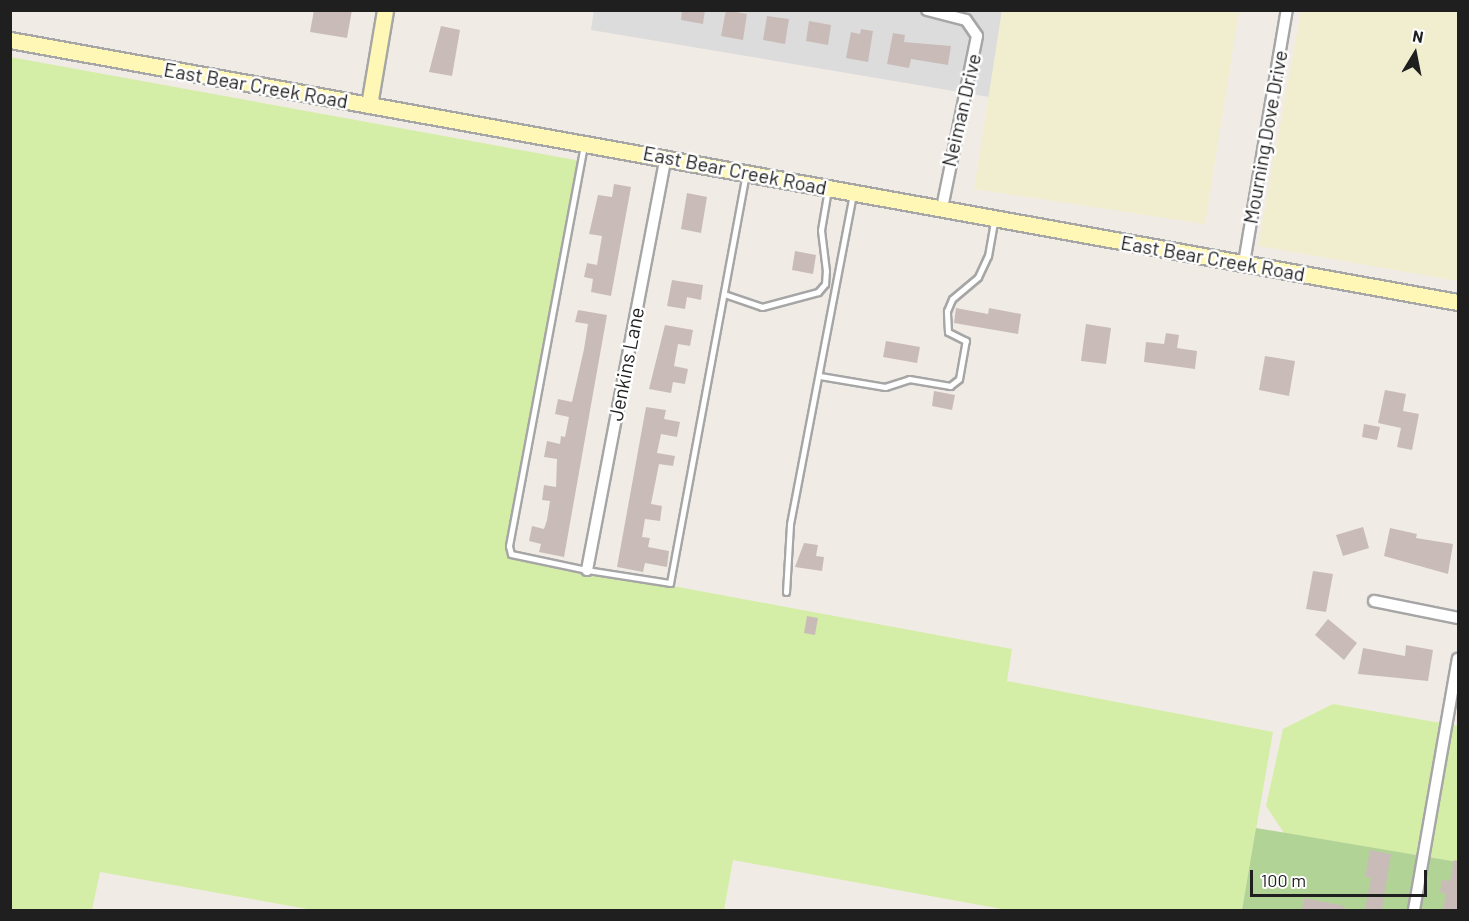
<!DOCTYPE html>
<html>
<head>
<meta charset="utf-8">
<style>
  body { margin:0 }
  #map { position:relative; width:1469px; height:921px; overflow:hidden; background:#f1ebe5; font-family:Barlow,sans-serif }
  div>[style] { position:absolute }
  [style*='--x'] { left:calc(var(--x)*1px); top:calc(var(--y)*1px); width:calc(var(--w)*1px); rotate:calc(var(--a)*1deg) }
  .residential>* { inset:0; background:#dddcdc }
  .farmland>* { inset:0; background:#f1eecf }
  .grass>* { inset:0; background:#d5eea7 }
  .forest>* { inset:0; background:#b2d396 }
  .building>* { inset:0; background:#c9bcb8 }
  .roads { filter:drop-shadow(2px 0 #a6a6a6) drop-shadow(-2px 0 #a6a6a6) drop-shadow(0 2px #a6a6a6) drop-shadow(0 -2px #a6a6a6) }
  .service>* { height:5px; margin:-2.5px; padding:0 2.5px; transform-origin:2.5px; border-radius:2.5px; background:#fff }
  .minor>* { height:10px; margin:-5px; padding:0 5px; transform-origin:5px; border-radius:5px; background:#fff }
  .secondary>* { height:15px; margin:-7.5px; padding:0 7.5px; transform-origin:7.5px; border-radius:7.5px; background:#fef7b5 }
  span { translate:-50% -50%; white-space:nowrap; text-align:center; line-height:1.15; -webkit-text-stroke:5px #fff; paint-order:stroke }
  .street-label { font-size:20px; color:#1f1f1f }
  .frame { position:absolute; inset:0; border:12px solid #1f1f1f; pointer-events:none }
  .north { position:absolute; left:1385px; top:24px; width:60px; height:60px; -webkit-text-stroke:4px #fff; paint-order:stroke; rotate:10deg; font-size:16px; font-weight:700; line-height:24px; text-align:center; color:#1f1f1f }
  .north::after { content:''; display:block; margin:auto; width:21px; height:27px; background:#1f1f1f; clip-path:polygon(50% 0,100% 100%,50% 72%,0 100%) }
  .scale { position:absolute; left:1250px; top:870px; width:177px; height:27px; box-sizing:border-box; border:3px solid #1f1f1f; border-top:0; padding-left:8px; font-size:18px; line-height:21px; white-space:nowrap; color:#1f1f1f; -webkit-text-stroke:4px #fff; paint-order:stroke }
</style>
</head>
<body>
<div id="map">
  <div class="residential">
    <div style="clip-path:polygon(594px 10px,1002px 11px,989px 97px,591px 30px)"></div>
  </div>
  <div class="farmland">
    <div style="clip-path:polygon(1002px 11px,1239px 11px,1205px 224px,974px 189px)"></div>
    <div style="clip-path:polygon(1301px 11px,1458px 11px,1458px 281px,1258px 246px)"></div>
  </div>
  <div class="grass">
    <div style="clip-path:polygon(10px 57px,581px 161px,506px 555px,1012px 649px,1007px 681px,1273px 732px,1242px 910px,1007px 910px,733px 860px,724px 910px,313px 910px,100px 872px,92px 910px,11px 910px)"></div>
    <div style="clip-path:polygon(1333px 704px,1458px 726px,1458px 862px,1284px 833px,1266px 806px,1283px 729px)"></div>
  </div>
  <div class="forest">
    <div style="clip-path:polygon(1256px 828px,1458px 862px,1458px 910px,1242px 910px)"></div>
  </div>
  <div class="building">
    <div style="clip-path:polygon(314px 10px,352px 10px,347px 38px,310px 32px)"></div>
    <div style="clip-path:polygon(682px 10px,705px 10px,703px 24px,681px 20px)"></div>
    <div style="clip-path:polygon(726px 10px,747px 14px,743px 40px,721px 36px)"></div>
    <div style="clip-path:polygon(767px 16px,789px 19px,785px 44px,763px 40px)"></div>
    <div style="clip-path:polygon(809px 21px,831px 25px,828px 45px,806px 41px)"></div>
    <div style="clip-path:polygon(441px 26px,460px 30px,452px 76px,429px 72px)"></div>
    <div style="clip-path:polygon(861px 29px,873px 31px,868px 62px,846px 58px,851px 32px,860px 34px)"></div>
    <div style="clip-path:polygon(893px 33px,905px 35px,904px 42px,951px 46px,948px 65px,911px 59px,909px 68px,887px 64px)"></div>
    <div style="clip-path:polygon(614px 184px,631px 187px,611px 296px,591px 292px,593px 279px,584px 277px,587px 263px,597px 265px,602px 236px,589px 234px,598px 195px,612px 197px)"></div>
    <div style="clip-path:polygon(687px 193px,707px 197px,701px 233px,681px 229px)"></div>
    <div style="clip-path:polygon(795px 251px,816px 255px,813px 274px,792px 270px)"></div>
    <div style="clip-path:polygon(672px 280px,703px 285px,701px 300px,687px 297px,685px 309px,667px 306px)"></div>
    <div style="clip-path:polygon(956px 308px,988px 314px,989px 308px,1021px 314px,1018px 334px,954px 323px)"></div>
    <div style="clip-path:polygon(578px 310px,607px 315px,564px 557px,539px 552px,541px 544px,529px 541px,532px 526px,544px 529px,547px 520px,550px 501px,542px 500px,544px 485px,556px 487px,557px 459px,544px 457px,547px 441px,560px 444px,561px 436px,565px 437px,569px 417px,555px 414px,558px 399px,572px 402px,584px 349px,588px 324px,575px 322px)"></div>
    <div style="clip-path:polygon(1086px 324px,1111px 328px,1106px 364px,1081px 361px)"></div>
    <div style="clip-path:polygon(665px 325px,693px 330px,690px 346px,678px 344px,674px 366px,688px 369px,685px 384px,673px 382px,671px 393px,649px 389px)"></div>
    <div style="clip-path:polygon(1166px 333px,1179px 335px,1177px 348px,1197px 351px,1195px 369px,1144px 362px,1146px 342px,1164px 344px)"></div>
    <div style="clip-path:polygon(886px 341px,920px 347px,917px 363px,883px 357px)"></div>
    <div style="clip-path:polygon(1265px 356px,1295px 361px,1289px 396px,1259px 390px)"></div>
    <div style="clip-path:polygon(1385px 390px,1406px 394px,1403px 411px,1419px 414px,1412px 450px,1397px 447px,1401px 428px,1378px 423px)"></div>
    <div style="clip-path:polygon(934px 391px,955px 395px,952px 410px,932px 406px)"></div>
    <div style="clip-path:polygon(646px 407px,666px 410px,664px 419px,680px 422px,677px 437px,661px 434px,657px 453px,675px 456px,673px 466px,659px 464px,651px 504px,662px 506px,660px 521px,645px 519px,642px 537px,650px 538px,648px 547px,669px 551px,667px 567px,645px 563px,643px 572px,617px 567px)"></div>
    <div style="clip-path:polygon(1364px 424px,1380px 427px,1377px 440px,1362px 437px)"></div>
    <div style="clip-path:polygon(1363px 527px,1369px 548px,1343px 556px,1336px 535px)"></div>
    <div style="clip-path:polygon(1390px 528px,1417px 534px,1416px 538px,1453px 544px,1448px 574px,1384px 556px)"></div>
    <div style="clip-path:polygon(804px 543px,818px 545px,816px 556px,824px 557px,822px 571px,795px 567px)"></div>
    <div style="clip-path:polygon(1313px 571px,1333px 574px,1326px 612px,1306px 609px)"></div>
    <div style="clip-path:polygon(807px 616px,818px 618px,815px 635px,804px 633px)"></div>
    <div style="clip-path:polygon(1328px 619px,1357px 643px,1344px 660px,1315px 635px)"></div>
    <div style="clip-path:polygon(1406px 645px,1433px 650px,1428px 681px,1358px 674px,1363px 648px,1405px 656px)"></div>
    <div style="clip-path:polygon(1370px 850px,1391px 854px,1382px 910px,1365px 910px,1371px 878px,1365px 877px)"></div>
    <div style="clip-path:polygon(1454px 860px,1458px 861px,1458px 910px,1443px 910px,1446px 894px,1440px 892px,1442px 880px,1450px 881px)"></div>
    <div style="clip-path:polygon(1304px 898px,1345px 906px,1344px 910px,1302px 910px)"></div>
  </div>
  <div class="roads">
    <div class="service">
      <div style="--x:584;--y:145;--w:408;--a:100.6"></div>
      <div style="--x:509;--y:546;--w:8;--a:76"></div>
      <div style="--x:511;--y:554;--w:78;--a:11.9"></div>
      <div style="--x:587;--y:570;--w:84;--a:8.9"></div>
      <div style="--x:670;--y:583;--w:416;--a:-79.5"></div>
      <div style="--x:724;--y:294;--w:40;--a:18.9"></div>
      <div style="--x:762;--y:307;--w:58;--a:-15"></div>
      <div style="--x:818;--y:292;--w:11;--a:-49"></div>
      <div style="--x:825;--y:284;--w:13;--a:-86"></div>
      <div style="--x:826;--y:271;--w:41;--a:-97"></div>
      <div style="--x:821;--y:230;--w:42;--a:-80.3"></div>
      <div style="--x:820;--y:376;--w:66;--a:9.6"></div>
      <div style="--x:885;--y:387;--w:25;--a:-18"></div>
      <div style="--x:909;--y:379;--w:42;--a:9.7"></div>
      <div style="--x:950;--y:386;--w:11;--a:-38"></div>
      <div style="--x:959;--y:379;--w:39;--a:-80"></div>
      <div style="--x:966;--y:341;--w:20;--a:-153"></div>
      <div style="--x:948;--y:332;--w:21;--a:-93"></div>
      <div style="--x:947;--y:311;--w:13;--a:-67"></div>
      <div style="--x:952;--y:299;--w:34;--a:-40"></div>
      <div style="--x:978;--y:277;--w:23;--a:-65"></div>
      <div style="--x:988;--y:256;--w:36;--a:-80"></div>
      <div style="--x:786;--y:592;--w:68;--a:-86.6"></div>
      <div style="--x:790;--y:524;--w:336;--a:-79.2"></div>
    </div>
    <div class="minor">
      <div style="--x:927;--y:10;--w:40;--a:14.4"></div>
      <div style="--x:966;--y:20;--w:19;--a:55"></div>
      <div style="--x:977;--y:36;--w:176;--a:101.5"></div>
      <div style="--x:1244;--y:263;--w:257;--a:-80.4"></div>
      <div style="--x:587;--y:570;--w:420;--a:-79.2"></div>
      <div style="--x:1374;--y:601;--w:86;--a:11.4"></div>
      <div style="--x:1414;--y:910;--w:255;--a:-80.1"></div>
    </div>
    <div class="secondary">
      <div style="--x:10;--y:40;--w:1472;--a:10.26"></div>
      <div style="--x:369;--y:105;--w:96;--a:-80.4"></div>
    </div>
  </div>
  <div class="street-label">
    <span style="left:256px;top:85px;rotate:10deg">East Bear Creek Road</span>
    <span style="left:961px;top:110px;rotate:-77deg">Neiman Drive</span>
    <span style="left:1265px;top:137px;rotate:-80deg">Mourning Dove Drive</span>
    <span style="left:735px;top:170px;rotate:11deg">East Bear Creek Road</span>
    <span style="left:1213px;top:258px;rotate:10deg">East Bear Creek Road</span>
    <span style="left:626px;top:364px;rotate:-79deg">Jenkins Lane</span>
  </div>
  <div class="frame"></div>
  <div class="north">N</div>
  <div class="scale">100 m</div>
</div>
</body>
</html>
